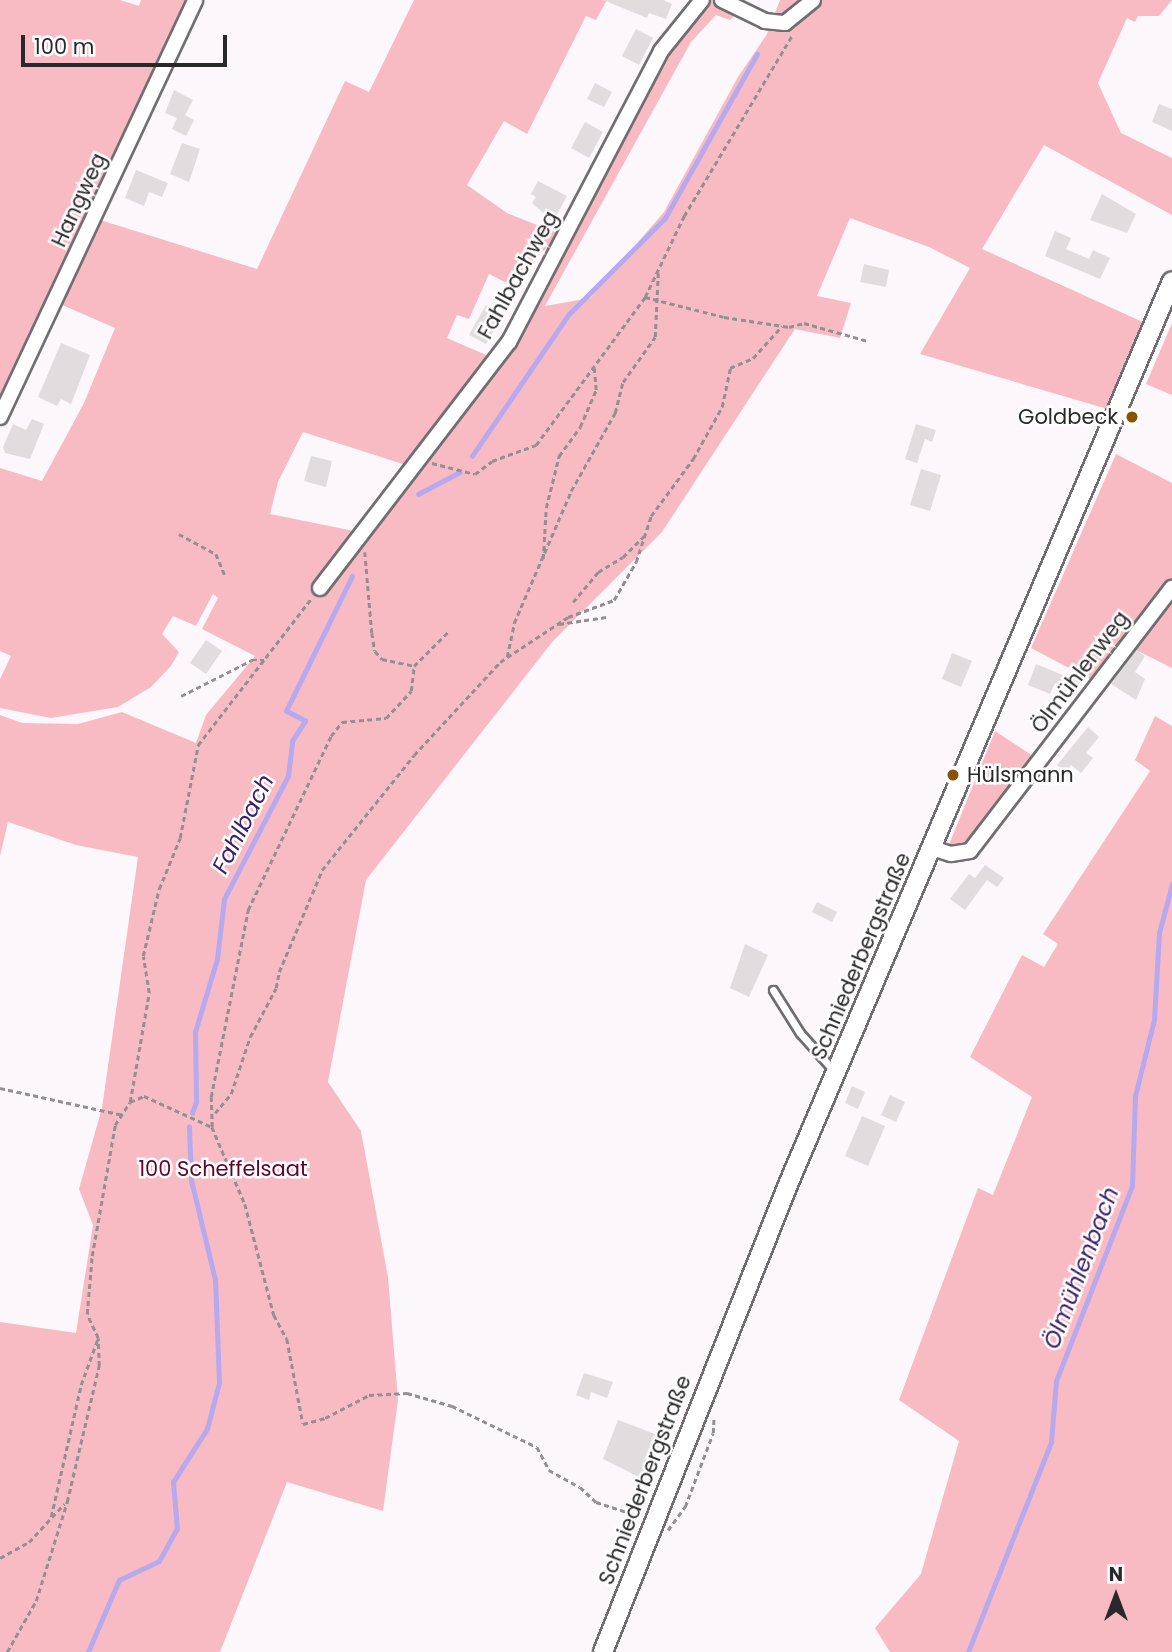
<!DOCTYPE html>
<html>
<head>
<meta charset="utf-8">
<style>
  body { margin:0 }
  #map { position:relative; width:1172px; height:1652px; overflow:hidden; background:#fbf7fa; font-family:Poppins,sans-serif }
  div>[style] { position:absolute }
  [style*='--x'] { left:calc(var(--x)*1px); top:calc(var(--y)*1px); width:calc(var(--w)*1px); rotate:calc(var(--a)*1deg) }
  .green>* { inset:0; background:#f8bbc3 }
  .stream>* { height:4.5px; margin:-2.25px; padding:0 2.25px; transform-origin:2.25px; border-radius:2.25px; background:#b7a9ed }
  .building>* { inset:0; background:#e1dcde }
  .path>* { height:2.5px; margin-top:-1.25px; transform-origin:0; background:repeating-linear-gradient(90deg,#929092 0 5px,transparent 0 8.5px) }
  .roads { filter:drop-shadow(2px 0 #706e70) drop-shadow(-2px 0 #706e70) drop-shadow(0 2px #706e70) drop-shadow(0 -2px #706e70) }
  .service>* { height:7px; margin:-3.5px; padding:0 3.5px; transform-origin:3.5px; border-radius:3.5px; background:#fff }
  .minor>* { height:14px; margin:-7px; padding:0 7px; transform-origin:7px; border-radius:7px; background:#fff }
  .tertiary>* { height:18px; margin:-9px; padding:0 9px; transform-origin:9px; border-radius:9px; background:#fff }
  .dots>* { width:19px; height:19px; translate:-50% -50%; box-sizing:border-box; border:4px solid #fff; border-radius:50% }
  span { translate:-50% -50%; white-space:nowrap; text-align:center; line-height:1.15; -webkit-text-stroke:5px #fff; paint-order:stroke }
  .street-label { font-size:21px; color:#2a292a }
  .poi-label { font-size:21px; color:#2a292a }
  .right { translate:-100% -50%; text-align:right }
  .left { translate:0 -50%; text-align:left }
  .park-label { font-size:21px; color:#640325 }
  .water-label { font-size:23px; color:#3a206d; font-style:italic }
  .north { position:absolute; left:1081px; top:1561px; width:70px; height:70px; -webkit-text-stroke:5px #fff; paint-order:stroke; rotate:0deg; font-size:19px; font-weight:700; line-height:28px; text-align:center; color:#2a292a }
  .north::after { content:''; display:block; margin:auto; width:24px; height:32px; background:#2a292a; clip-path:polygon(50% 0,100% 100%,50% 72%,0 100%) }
  .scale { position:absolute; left:21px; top:35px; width:206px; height:32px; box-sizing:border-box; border:4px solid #2a292a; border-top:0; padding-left:9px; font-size:21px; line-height:24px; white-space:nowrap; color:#2a292a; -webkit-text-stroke:5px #fff; paint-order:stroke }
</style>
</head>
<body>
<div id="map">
  <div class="green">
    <div style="clip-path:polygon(0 0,120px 0,139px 6px,141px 0,192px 0,97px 219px,257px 269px,345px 81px,369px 92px,414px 0,607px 0,596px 20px,586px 16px,527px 134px,504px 121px,467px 185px,507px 213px,562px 235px,507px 283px,489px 274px,469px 319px,457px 315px,447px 338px,493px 358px,409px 466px,303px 432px,278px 482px,270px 514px,359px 532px,511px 343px,677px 32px,706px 0,716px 0,738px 11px,730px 20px,716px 15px,691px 42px,545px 306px,590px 298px,664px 212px,738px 77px,767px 34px,780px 0,1172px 0,1159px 16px,1138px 16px,1135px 22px,1127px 18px,1098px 83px,1121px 133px,1172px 158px,1172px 215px,1044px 145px,982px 249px,1145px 323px,1172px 259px,1111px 410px,920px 354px,970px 268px,929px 247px,850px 218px,817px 296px,851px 303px,840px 338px,795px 329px,662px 532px,553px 641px,366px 880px,328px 1082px,361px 1131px,388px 1277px,398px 1400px,383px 1511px,287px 1482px,220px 1652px,0 1652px,0 1322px,76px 1333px,93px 1225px,79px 1189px,102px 1108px,138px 857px,76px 845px,8px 822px,0 856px,0 715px,22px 723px,78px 724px,122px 712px,196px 743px,206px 715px,255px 656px,202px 629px,218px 598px,213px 594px,196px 626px,173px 616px,162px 634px,179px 652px,171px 666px,151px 687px,118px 707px,51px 718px,0 708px,0 679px,11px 656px,0 651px,0 468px,42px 481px,84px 403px,115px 328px,51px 300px,0 408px)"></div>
    <div style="clip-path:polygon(1172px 323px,1172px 395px,1146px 384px)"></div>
    <div style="clip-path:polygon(1116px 454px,1172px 483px,1172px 582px,1090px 679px,1031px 648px)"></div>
    <div style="clip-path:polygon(1172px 592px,1172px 668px,1128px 646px)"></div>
    <div style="clip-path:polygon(1155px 716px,1172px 726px,1172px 1652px,890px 1652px,875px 1628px,921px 1574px,959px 1441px,899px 1400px,978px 1188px,993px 1195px,1032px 1097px,970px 1057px,1022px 955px,1044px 967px,1058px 944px,1043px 934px,1150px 771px,1135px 760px)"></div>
    <div style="clip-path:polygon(995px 731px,1036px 758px,969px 843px,948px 847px)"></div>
  </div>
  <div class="stream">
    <div style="--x:472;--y:456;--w:172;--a:-55.7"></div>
    <div style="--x:569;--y:314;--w:136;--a:-45"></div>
    <div style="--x:665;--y:218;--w:188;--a:-60.7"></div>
    <div style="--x:418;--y:494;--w:47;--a:-27.6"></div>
    <div style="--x:192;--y:1113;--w:12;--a:-70"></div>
    <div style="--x:196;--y:1102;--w:70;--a:-90.8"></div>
    <div style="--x:195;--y:1032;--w:76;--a:-73.2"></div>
    <div style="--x:217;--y:959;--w:60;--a:-83.3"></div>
    <div style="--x:224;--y:899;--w:139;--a:-62.5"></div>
    <div style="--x:288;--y:776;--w:35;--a:-83"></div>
    <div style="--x:292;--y:741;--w:24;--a:-57"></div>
    <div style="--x:305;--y:721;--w:21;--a:-152"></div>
    <div style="--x:286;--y:711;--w:150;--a:-63.9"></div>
    <div style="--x:88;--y:1652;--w:78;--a:-66.7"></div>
    <div style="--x:119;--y:1580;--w:44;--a:-25.4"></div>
    <div style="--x:159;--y:1561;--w:37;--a:-61"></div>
    <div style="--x:177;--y:1529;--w:47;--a:-94.9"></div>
    <div style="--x:173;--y:1482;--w:63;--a:-57.3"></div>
    <div style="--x:207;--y:1429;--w:48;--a:-75.4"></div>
    <div style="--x:219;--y:1383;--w:103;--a:-92.2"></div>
    <div style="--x:215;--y:1280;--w:103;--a:-103.5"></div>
    <div style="--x:191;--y:1180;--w:53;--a:-92.2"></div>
    <div style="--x:968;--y:1652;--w:226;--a:-68.4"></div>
    <div style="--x:1051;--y:1442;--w:61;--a:-85.3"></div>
    <div style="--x:1056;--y:1381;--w:209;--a:-68.7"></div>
    <div style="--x:1132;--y:1186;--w:90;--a:-88.1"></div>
    <div style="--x:1135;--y:1096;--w:78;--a:-76"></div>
    <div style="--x:1154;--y:1020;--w:87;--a:-86.7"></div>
    <div style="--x:1159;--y:933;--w:51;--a:-75.1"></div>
  </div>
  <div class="building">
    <div style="clip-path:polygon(603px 0,663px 0,672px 4px,666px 19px,649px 13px,647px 18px)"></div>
    <div style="clip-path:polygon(636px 29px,653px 38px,639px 65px,622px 56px)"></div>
    <div style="clip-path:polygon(595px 83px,612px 92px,604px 107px,587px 99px)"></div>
    <div style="clip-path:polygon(174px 90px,193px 100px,185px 115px,194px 120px,186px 136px,172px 129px,177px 118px,165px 113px)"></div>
    <div style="clip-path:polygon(1159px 104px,1172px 109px,1172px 131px,1152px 122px)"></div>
    <div style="clip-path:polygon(585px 122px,603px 132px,589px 158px,571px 148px)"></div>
    <div style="clip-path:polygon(182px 143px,200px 149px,189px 182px,170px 174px)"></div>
    <div style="clip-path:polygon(136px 170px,168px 183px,162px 197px,149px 192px,144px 206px,125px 198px)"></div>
    <div style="clip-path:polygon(538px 181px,567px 196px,553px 222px,532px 203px,536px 197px,531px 194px)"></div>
    <div style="clip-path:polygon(1102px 194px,1136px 214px,1127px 233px,1090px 220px)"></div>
    <div style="clip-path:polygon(1055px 231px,1071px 238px,1066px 249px,1089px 259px,1093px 250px,1110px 258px,1100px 279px,1045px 256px)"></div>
    <div style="clip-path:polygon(864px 264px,889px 270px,886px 287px,860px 282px)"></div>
    <div style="clip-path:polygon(486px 305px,503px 315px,486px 344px,469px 335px)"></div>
    <div style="clip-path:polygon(61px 343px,90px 355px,71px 404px,61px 399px,57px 406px,38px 397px)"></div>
    <div style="clip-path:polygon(32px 419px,44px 424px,30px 459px,5px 453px,3px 447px,13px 424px,26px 430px)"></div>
    <div style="clip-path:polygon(916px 424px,936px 430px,932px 442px,925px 439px,917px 463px,905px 459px)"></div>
    <div style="clip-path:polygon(311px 456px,332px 461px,326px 487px,304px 481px)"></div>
    <div style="clip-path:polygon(921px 469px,941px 475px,930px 511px,910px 505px)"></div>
    <div style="clip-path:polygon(206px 640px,222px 651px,206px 674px,190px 663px)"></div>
    <div style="clip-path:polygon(1136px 650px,1145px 656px,1135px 672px,1145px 679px,1136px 700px,1111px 684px)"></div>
    <div style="clip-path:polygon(952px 653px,972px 661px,961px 687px,942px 679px)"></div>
    <div style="clip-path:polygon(1036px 664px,1070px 678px,1073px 671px,1083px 677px,1072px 694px,1055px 683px,1050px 694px,1028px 685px)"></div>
    <div style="clip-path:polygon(1088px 727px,1099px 737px,1086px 753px,1093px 758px,1081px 773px,1071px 765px,1066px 772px,1057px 765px)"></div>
    <div style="clip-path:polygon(985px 865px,1004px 878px,997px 887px,987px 880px,965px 910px,950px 899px,969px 874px,975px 878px)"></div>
    <div style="clip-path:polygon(817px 902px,837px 912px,832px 922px,812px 912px)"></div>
    <div style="clip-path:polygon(745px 944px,768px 955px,749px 997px,730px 988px)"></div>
    <div style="clip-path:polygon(852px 1086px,865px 1092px,858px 1109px,845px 1103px)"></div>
    <div style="clip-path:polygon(890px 1095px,905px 1102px,896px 1122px,881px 1115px)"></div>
    <div style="clip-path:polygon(862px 1116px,885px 1126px,868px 1166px,845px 1156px)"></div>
    <div style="clip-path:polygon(584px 1373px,613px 1382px,607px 1398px,591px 1392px,589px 1400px,576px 1395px)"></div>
    <div style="clip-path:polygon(618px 1420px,663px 1437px,645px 1480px,603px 1459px)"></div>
  </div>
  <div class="path">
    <div style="--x:645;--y:297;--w:81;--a:14.2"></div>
    <div style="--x:724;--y:317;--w:66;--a:8.7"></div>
    <div style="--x:789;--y:327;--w:16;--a:-15"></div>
    <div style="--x:804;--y:323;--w:66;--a:15.7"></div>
    <div style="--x:432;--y:463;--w:44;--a:14.3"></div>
    <div style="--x:475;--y:474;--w:21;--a:-37"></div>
    <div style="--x:492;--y:461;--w:47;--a:-20"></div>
    <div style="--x:536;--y:445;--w:184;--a:-53.6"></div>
    <div style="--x:645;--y:297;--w:90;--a:-64.3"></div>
    <div style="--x:684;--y:216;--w:212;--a:-59.1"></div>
    <div style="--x:179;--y:534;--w:42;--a:28.4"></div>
    <div style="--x:216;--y:554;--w:23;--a:67"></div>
    <div style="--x:365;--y:552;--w:81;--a:85.1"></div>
    <div style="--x:372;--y:633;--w:18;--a:81"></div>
    <div style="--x:375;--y:651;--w:11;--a:49"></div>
    <div style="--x:382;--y:659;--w:33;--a:12"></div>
    <div style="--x:414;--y:666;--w:49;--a:-45"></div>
    <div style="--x:543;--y:559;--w:51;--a:-86.6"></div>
    <div style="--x:546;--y:508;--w:54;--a:-76"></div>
    <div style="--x:559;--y:456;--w:36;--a:-54"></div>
    <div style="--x:580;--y:427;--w:40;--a:-66.6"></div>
    <div style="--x:596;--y:390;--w:22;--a:-95"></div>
    <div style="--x:573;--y:602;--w:39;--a:-50"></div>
    <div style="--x:598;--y:572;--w:29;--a:-31"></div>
    <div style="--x:623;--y:557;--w:30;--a:-45"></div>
    <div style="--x:559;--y:624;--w:48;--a:-8.5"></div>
    <div style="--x:507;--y:657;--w:35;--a:-78"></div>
    <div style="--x:514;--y:623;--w:144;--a:-66.6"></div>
    <div style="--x:571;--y:491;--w:90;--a:-60.6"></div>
    <div style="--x:615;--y:413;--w:32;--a:-76"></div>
    <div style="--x:623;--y:382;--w:55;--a:-54.6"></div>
    <div style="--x:655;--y:337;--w:64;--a:-87.3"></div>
    <div style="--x:181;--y:696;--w:80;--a:-26.9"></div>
    <div style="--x:252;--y:660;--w:12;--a:0"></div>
    <div style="--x:0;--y:1088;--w:126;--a:12.4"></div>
    <div style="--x:130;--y:1102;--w:15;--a:-23"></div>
    <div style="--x:144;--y:1096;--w:75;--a:24.5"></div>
    <div style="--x:212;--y:1127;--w:84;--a:66.8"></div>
    <div style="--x:245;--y:1204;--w:115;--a:75.4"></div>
    <div style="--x:274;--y:1315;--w:27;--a:62"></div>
    <div style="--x:287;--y:1339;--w:86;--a:79.3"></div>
    <div style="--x:303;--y:1424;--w:23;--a:-15"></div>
    <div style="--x:325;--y:1418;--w:50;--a:-27.6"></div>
    <div style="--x:369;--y:1395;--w:38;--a:-3"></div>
    <div style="--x:407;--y:1393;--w:47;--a:16.1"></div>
    <div style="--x:452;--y:1406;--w:94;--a:25.8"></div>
    <div style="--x:537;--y:1447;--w:26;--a:62"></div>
    <div style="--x:549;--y:1470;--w:35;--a:29"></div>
    <div style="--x:580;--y:1487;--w:22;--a:43"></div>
    <div style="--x:596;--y:1502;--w:45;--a:18"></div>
    <div style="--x:215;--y:1113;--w:25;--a:-50"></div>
    <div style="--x:231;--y:1094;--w:60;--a:-71.6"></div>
    <div style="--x:250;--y:1037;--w:55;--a:-62"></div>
    <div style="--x:276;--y:988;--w:16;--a:-79"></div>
    <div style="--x:279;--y:972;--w:111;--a:-67.1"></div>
    <div style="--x:322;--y:870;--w:147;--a:-51.3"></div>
    <div style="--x:414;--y:755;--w:127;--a:-47.2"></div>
    <div style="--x:500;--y:662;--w:82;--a:-33.5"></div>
    <div style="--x:568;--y:617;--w:49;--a:-20.3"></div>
    <div style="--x:614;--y:600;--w:44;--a:-59.9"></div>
    <div style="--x:636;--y:562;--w:48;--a:-71.9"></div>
    <div style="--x:651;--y:516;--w:71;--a:-53.6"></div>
    <div style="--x:693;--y:459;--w:60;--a:-60.9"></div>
    <div style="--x:722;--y:407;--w:40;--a:-78"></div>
    <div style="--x:730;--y:368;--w:25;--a:-23"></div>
    <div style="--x:753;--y:358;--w:43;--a:-47.8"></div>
    <div style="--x:212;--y:1127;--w:30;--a:-92"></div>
    <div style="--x:211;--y:1097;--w:191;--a:-78.8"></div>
    <div style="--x:248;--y:910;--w:193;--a:-64.5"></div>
    <div style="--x:331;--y:736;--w:18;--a:-52"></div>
    <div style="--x:342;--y:722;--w:44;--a:-5.2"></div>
    <div style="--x:386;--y:718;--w:37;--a:-47"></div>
    <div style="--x:411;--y:691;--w:25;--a:-83"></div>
    <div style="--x:51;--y:1517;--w:135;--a:-77.2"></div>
    <div style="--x:81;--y:1385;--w:50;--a:-70.1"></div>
    <div style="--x:668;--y:1530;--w:29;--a:-54"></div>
    <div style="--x:685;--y:1507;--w:79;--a:-69.3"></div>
    <div style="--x:713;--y:1433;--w:17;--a:-87"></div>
    <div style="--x:0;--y:1558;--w:33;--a:-29"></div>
    <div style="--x:29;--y:1542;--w:52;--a:-47.4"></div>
    <div style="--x:7;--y:1652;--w:59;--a:-60.4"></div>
    <div style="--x:36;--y:1601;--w:104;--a:-72.6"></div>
    <div style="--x:67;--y:1502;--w:140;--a:-76.8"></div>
    <div style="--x:99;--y:1366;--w:28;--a:-92"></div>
    <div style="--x:98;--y:1338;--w:26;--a:-115"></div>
    <div style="--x:87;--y:1314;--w:58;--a:-85.1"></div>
    <div style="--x:92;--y:1256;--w:133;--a:-80"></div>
    <div style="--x:115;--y:1125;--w:27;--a:-57"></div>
    <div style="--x:130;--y:1102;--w:111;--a:-80.1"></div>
    <div style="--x:149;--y:993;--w:37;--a:-99"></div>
    <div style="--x:143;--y:956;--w:69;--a:-76.6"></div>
    <div style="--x:159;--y:889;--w:55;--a:-67.6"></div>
    <div style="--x:180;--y:838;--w:95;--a:-79"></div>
    <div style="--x:198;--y:745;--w:185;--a:-52.3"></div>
  </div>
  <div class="roads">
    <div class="service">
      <div style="--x:773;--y:990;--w:51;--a:57.9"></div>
      <div style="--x:800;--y:1033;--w:54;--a:48"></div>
    </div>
    <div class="minor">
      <div style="--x:722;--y:0;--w:48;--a:26"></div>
      <div style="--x:765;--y:21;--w:20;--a:6"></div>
      <div style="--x:785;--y:23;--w:36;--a:-39"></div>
      <div style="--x:0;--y:417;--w:460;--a:-64.9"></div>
      <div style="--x:320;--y:588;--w:310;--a:-52.5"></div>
      <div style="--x:509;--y:342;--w:328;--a:-62.4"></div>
      <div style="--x:661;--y:51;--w:65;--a:-51.2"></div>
      <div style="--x:932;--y:848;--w:20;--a:18"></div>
      <div style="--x:951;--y:854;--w:19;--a:-9"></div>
      <div style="--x:970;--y:851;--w:332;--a:-52.5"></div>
    </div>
    <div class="tertiary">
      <div style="--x:603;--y:1652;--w:500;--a:-68.41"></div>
      <div style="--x:787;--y:1187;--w:984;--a:-66.98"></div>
    </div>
  </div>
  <div class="dots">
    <div style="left:1132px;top:417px;background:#895402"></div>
    <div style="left:953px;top:775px;background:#895402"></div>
  </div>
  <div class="street-label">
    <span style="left:79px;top:200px;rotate:-65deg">Hangweg</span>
    <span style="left:518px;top:275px;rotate:-61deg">Fahlbachweg</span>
    <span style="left:1080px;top:672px;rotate:-53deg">Ölmühlenweg</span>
    <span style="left:861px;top:956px;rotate:-67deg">Schniederbergstraße</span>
    <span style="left:645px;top:1480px;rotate:-69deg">Schniederbergstraße</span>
  </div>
  <div class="poi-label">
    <span class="right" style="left:1118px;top:417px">Goldbeck</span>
    <span class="left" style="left:967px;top:775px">Hülsmann</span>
  </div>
  <div class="park-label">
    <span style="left:223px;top:1169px">100 Scheffelsaat</span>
  </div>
  <div class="water-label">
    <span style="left:243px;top:824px;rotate:-63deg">Fahlbach</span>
    <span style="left:1081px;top:1268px;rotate:-69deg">Ölmühlenbach</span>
  </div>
  <div class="north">N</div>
  <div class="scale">100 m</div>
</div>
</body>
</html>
